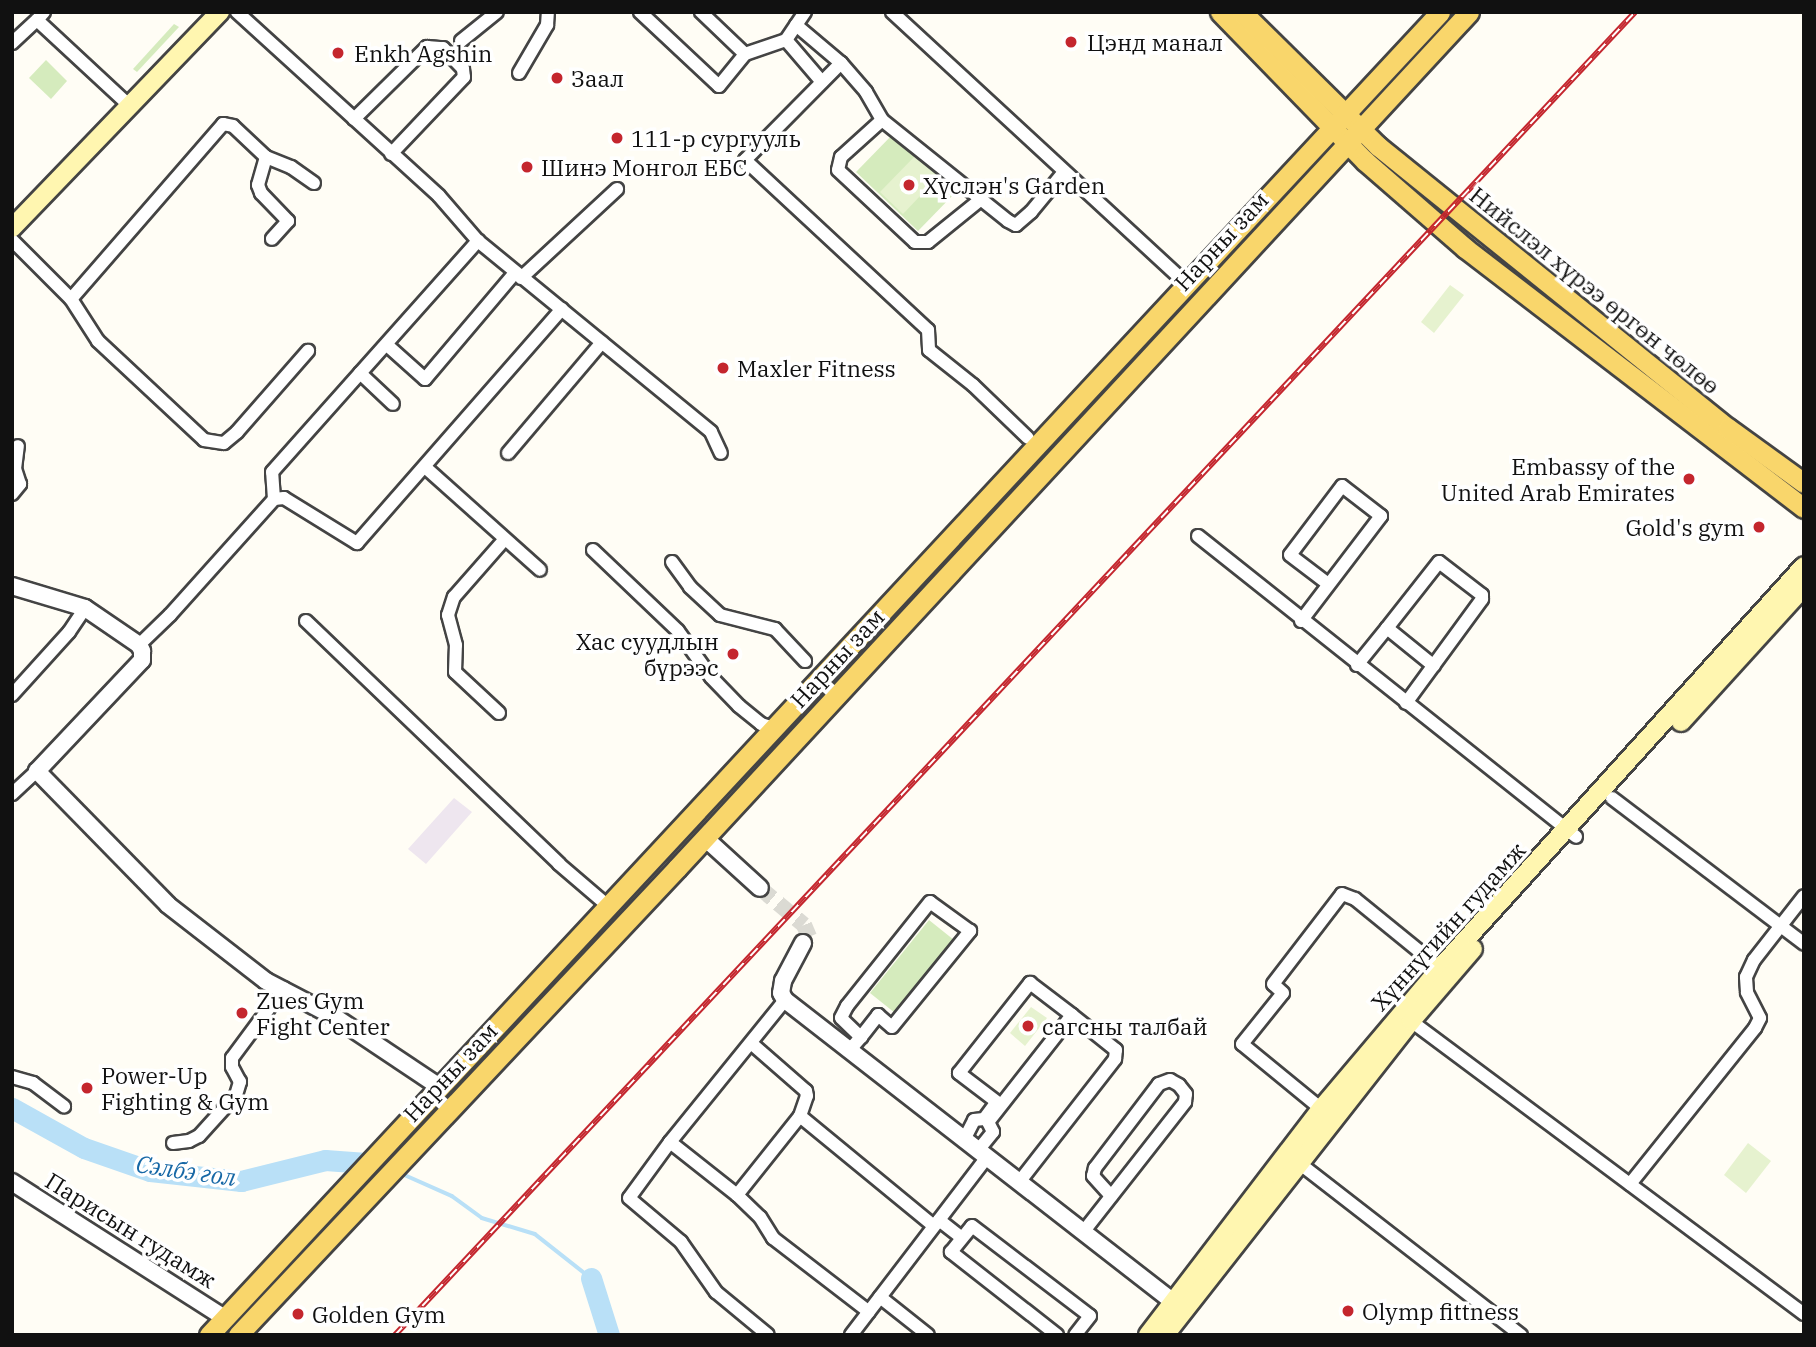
<!DOCTYPE html>
<html>
<head>
<meta charset="utf-8">
<style>
  body { margin:0 }
  #map { position:relative; width:1816px; height:1347px; overflow:hidden; background:#fffdf5; font-family:"IBM Plex Serif",serif }
  div>[style] { position:absolute }
  [style*='--x'] { left:calc(var(--x)*1px); top:calc(var(--y)*1px); width:calc(var(--w)*1px); rotate:calc(var(--a)*1deg) }
  .industrial>* { inset:0; background:#eee6ef }
  .green>* { inset:0; background:#d5ebbd }
  .pitch>* { inset:0; background:#e6f2cf }
  .stream>* { height:3.5px; margin:-1.75px; padding:0 1.75px; transform-origin:1.75px; border-radius:1.75px; background:#b9e0f7 }
  .river>* { height:21px; margin:-10.5px; padding:0 10.5px; transform-origin:10.5px; border-radius:10.5px; background:#b9e0f7 }
  .tertiary-tunnel>* { height:16px; margin-top:-8px; transform-origin:0; background:repeating-linear-gradient(90deg,#dbdad3 0 16px,transparent 0 24px) }
  .roads { filter:drop-shadow(2px 0 #444) drop-shadow(-2px 0 #444) drop-shadow(0 2px #444) drop-shadow(0 -2px #444) }
  .minor>* { height:12px; margin:-6px; padding:0 6px; transform-origin:6px; border-radius:6px; background:#fff }
  .tertiary>* { height:16px; margin:-8px; padding:0 8px; transform-origin:8px; border-radius:8px; background:#fff }
  .secondary>* { height:18px; margin:-9px; padding:0 9px; transform-origin:9px; border-radius:9px; background:#fff6b0 }
  .primary>* { height:19px; margin:-9.5px; padding:0 9.5px; transform-origin:9.5px; border-radius:9.5px; background:#f9d66b }
  .rail>* { height:6px; margin-top:-3px; transform-origin:0; background:repeating-linear-gradient(90deg,#fff 0 10px,#c4262e 0 20px); box-sizing:border-box; border-block:2px solid #c4262e }
  .dots>* { width:19px; height:19px; translate:-50% -50%; box-sizing:border-box; border:4px solid #fff; border-radius:50% }
  span { translate:-50% -50%; white-space:nowrap; text-align:center; line-height:1.15; -webkit-text-stroke:7px #fff; paint-order:stroke }
  .poi-label { font-size:23px; color:#111 }
  .left { translate:0 -50%; text-align:left }
  .right { translate:-100% -50%; text-align:right }
  .street-label { font-size:23px; color:#111 }
  .water-label { font-size:24px; color:#1768a6; font-style:italic }
  .frame { position:absolute; inset:0; border:14px solid #111; pointer-events:none }
</style>
</head>
<body>
<div id="map">
  <div class="industrial">
    <div style="clip-path:polygon(454px 798px,472px 812px,426px 864px,408px 849px)"></div>
  </div>
  <div class="green">
    <div style="clip-path:polygon(174px 24px,179px 27px,137px 72px,133px 69px)"></div>
    <div style="clip-path:polygon(46px 60px,67px 81px,51px 99px,29px 78px)"></div>
    <div style="clip-path:polygon(894px 133px,955px 193px,918px 231px,856px 172px)"></div>
    <div style="clip-path:polygon(929px 920px,954px 940px,895px 1013px,870px 993px)"></div>
  </div>
  <div class="pitch">
    <div style="clip-path:polygon(915px 156px,938px 177px,903px 214px,880px 192px)"></div>
    <div style="clip-path:polygon(1450px 285px,1464px 295px,1434px 333px,1421px 322px)"></div>
    <div style="clip-path:polygon(1031px 1007px,1047px 1018px,1025px 1046px,1010px 1033px)"></div>
    <div style="clip-path:polygon(1748px 1143px,1771px 1161px,1746px 1193px,1724px 1175px)"></div>
  </div>
  <div class="stream">
    <div style="--x:398;--y:1172;--w:59;--a:24"></div>
    <div style="--x:452;--y:1196;--w:37;--a:36"></div>
    <div style="--x:482;--y:1218;--w:55;--a:16.8"></div>
    <div style="--x:535;--y:1234;--w:71;--a:38.2"></div>
  </div>
  <div class="river">
    <div style="--x:12;--y:1108;--w:82;--a:29.1"></div>
    <div style="--x:84;--y:1148;--w:70;--a:19.2"></div>
    <div style="--x:150;--y:1171;--w:92;--a:6.3"></div>
    <div style="--x:241;--y:1181;--w:87;--a:-14"></div>
    <div style="--x:325;--y:1160;--w:55;--a:4.2"></div>
    <div style="--x:591;--y:1278;--w:60;--a:72.5"></div>
  </div>
  <div class="tertiary-tunnel">
    <div style="--x:760;--y:888;--w:57;--a:40.1"></div>
    <div style="--x:804;--y:925;--w:13;--a:67"></div>
    <div style="--x:809;--y:937;--w:8;--a:135"></div>
  </div>
  <div class="roads">
    <div class="minor">
      <div style="--x:44;--y:12;--w:11;--a:131"></div>
      <div style="--x:37;--y:20;--w:127;--a:42.8"></div>
      <div style="--x:237;--y:12;--w:273;--a:42.3"></div>
      <div style="--x:439;--y:196;--w:60;--a:49.1"></div>
      <div style="--x:478;--y:241;--w:301;--a:39.3"></div>
      <div style="--x:711;--y:432;--w:23;--a:65"></div>
      <div style="--x:640;--y:12;--w:108;--a:43.1"></div>
      <div style="--x:719;--y:86;--w:41;--a:-50.9"></div>
      <div style="--x:745;--y:54;--w:43;--a:-18.9"></div>
      <div style="--x:786;--y:40;--w:34;--a:-56"></div>
      <div style="--x:701;--y:12;--w:61;--a:43.7"></div>
      <div style="--x:892;--y:12;--w:400;--a:42.7"></div>
      <div style="--x:796;--y:25;--w:59;--a:40.2"></div>
      <div style="--x:841;--y:63;--w:136;--a:134.7"></div>
      <div style="--x:745;--y:160;--w:250;--a:42.9"></div>
      <div style="--x:928;--y:330;--w:20;--a:87"></div>
      <div style="--x:929;--y:350;--w:56;--a:38.5"></div>
      <div style="--x:973;--y:385;--w:76;--a:43.9"></div>
      <div style="--x:786;--y:40;--w:55;--a:49.4"></div>
      <div style="--x:461;--y:41;--w:46;--a:-38.9"></div>
      <div style="--x:12;--y:43;--w:34;--a:-43"></div>
      <div style="--x:841;--y:63;--w:38;--a:49"></div>
      <div style="--x:866;--y:92;--w:32;--a:60"></div>
      <div style="--x:882;--y:120;--w:161;--a:38.7"></div>
      <div style="--x:1008;--y:221;--w:9;--a:27"></div>
      <div style="--x:1016;--y:225;--w:20;--a:-41"></div>
      <div style="--x:1031;--y:212;--w:52;--a:-50.5"></div>
      <div style="--x:519;--y:73;--w:56;--a:-59.7"></div>
      <div style="--x:547;--y:25;--w:13;--a:-86"></div>
      <div style="--x:354;--y:119;--w:103;--a:-44.6"></div>
      <div style="--x:427;--y:47;--w:16;--a:4"></div>
      <div style="--x:443;--y:48;--w:29;--a:46"></div>
      <div style="--x:463;--y:69;--w:8;--a:83"></div>
      <div style="--x:464;--y:77;--w:106;--a:133.5"></div>
      <div style="--x:882;--y:120;--w:55;--a:137.9"></div>
      <div style="--x:841;--y:157;--w:13;--a:103"></div>
      <div style="--x:838;--y:170;--w:105;--a:43.1"></div>
      <div style="--x:915;--y:242;--w:13;--a:0"></div>
      <div style="--x:928;--y:242;--w:67;--a:-38.9"></div>
      <div style="--x:266;--y:157;--w:29;--a:106"></div>
      <div style="--x:258;--y:185;--w:9;--a:69"></div>
      <div style="--x:261;--y:193;--w:39;--a:46"></div>
      <div style="--x:288;--y:221;--w:24;--a:132"></div>
      <div style="--x:12;--y:240;--w:83;--a:45"></div>
      <div style="--x:71;--y:299;--w:50;--a:57.3"></div>
      <div style="--x:98;--y:341;--w:145;--a:43"></div>
      <div style="--x:204;--y:440;--w:20;--a:9"></div>
      <div style="--x:224;--y:443;--w:17;--a:-40"></div>
      <div style="--x:237;--y:432;--w:108;--a:-48.8"></div>
      <div style="--x:521;--y:278;--w:131;--a:-42.8"></div>
      <div style="--x:71;--y:299;--w:232;--a:-49"></div>
      <div style="--x:223;--y:124;--w:10;--a:11"></div>
      <div style="--x:233;--y:126;--w:45;--a:43.2"></div>
      <div style="--x:266;--y:157;--w:27;--a:22"></div>
      <div style="--x:291;--y:167;--w:28;--a:35"></div>
      <div style="--x:387;--y:345;--w:51;--a:41.8"></div>
      <div style="--x:425;--y:379;--w:139;--a:-49.7"></div>
      <div style="--x:360;--y:373;--w:45;--a:43.2"></div>
      <div style="--x:508;--y:453;--w:145;--a:-49.7"></div>
      <div style="--x:425;--y:467;--w:154;--a:41.8"></div>
      <div style="--x:12;--y:494;--w:13;--a:-51"></div>
      <div style="--x:20;--y:484;--w:16;--a:-108"></div>
      <div style="--x:15;--y:469;--w:23;--a:-83"></div>
      <div style="--x:274;--y:499;--w:27;--a:-94"></div>
      <div style="--x:272;--y:472;--w:310;--a:-48.3"></div>
      <div style="--x:1198;--y:536;--w:483;--a:38.5"></div>
      <div style="--x:593;--y:550;--w:117;--a:43.6"></div>
      <div style="--x:678;--y:631;--w:57;--a:54.3"></div>
      <div style="--x:711;--y:677;--w:40;--a:46"></div>
      <div style="--x:739;--y:706;--w:28;--a:39"></div>
      <div style="--x:761;--y:724;--w:13;--a:18"></div>
      <div style="--x:672;--y:562;--w:31;--a:54"></div>
      <div style="--x:690;--y:587;--w:41;--a:43"></div>
      <div style="--x:720;--y:615;--w:57;--a:14.3"></div>
      <div style="--x:775;--y:629;--w:44;--a:46.8"></div>
      <div style="--x:306;--y:621;--w:351;--a:43.8"></div>
      <div style="--x:559;--y:864;--w:65;--a:40.6"></div>
      <div style="--x:1301;--y:621;--w:132;--a:-52.7"></div>
      <div style="--x:1381;--y:516;--w:49;--a:-142.4"></div>
      <div style="--x:1342;--y:486;--w:86;--a:127"></div>
      <div style="--x:1290;--y:555;--w:48;--a:37.3"></div>
      <div style="--x:139;--y:645;--w:43;--a:-44.1"></div>
      <div style="--x:170;--y:615;--w:156;--a:-48.1"></div>
      <div style="--x:274;--y:499;--w:10;--a:-6"></div>
      <div style="--x:284;--y:498;--w:86;--a:31.7"></div>
      <div style="--x:357;--y:543;--w:311;--a:-48.8"></div>
      <div style="--x:1357;--y:665;--w:48;--a:-51"></div>
      <div style="--x:12;--y:695;--w:85;--a:-47.9"></div>
      <div style="--x:69;--y:632;--w:29;--a:-56"></div>
      <div style="--x:1406;--y:703;--w:129;--a:-53.8"></div>
      <div style="--x:1482;--y:599;--w:4;--a:-90"></div>
      <div style="--x:1482;--y:595;--w:54;--a:-142.5"></div>
      <div style="--x:1439;--y:562;--w:84;--a:128.2"></div>
      <div style="--x:1387;--y:628;--w:60;--a:39"></div>
      <div style="--x:499;--y:713;--w:60;--a:-137"></div>
      <div style="--x:455;--y:672;--w:27;--a:-88"></div>
      <div style="--x:456;--y:645;--w:31;--a:-105"></div>
      <div style="--x:448;--y:615;--w:19;--a:-72"></div>
      <div style="--x:454;--y:597;--w:77;--a:-48.7"></div>
      <div style="--x:12;--y:794;--w:34;--a:-43"></div>
      <div style="--x:1612;--y:798;--w:241;--a:37.2"></div>
      <div style="--x:785;--y:1000;--w:183;--a:129"></div>
      <div style="--x:670;--y:1142;--w:85;--a:38.3"></div>
      <div style="--x:737;--y:1195;--w:32;--a:44"></div>
      <div style="--x:760;--y:1217;--w:25;--a:58"></div>
      <div style="--x:773;--y:1238;--w:121;--a:37.6"></div>
      <div style="--x:1411;--y:1021;--w:490;--a:36.7"></div>
      <div style="--x:849;--y:1050;--w:7;--a:-45"></div>
      <div style="--x:854;--y:1045;--w:11;--a:-49"></div>
      <div style="--x:861;--y:1037;--w:28;--a:-52"></div>
      <div style="--x:878;--y:1015;--w:18;--a:41"></div>
      <div style="--x:892;--y:1027;--w:124;--a:-50.9"></div>
      <div style="--x:970;--y:931;--w:49;--a:-144.1"></div>
      <div style="--x:930;--y:902;--w:133;--a:128.6"></div>
      <div style="--x:847;--y:1006;--w:13;--a:117"></div>
      <div style="--x:841;--y:1018;--w:28;--a:44"></div>
      <div style="--x:12;--y:1077;--w:22;--a:16"></div>
      <div style="--x:33;--y:1083;--w:39;--a:37"></div>
      <div style="--x:1325;--y:1112;--w:107;--a:-140.7"></div>
      <div style="--x:1242;--y:1044;--w:65;--a:-51.2"></div>
      <div style="--x:1283;--y:993;--w:13;--a:-138"></div>
      <div style="--x:1273;--y:984;--w:113;--a:-52.5"></div>
      <div style="--x:1342;--y:894;--w:14;--a:21"></div>
      <div style="--x:1355;--y:899;--w:109;--a:39.1"></div>
      <div style="--x:800;--y:1116;--w:173;--a:39.4"></div>
      <div style="--x:965;--y:1138;--w:20;--a:-63"></div>
      <div style="--x:974;--y:1120;--w:10;--a:-6"></div>
      <div style="--x:984;--y:1119;--w:21;--a:-53"></div>
      <div style="--x:997;--y:1102;--w:48;--a:-142.7"></div>
      <div style="--x:959;--y:1073;--w:115;--a:-51.7"></div>
      <div style="--x:1030;--y:983;--w:53;--a:37.3"></div>
      <div style="--x:1072;--y:1015;--w:136;--a:128.1"></div>
      <div style="--x:988;--y:1122;--w:11;--a:63"></div>
      <div style="--x:993;--y:1132;--w:22;--a:129"></div>
      <div style="--x:670;--y:1142;--w:69;--a:126.2"></div>
      <div style="--x:629;--y:1198;--w:68;--a:40.2"></div>
      <div style="--x:681;--y:1242;--w:61;--a:55"></div>
      <div style="--x:716;--y:1292;--w:67;--a:39.6"></div>
      <div style="--x:173;--y:1143;--w:16;--a:-7"></div>
      <div style="--x:189;--y:1141;--w:11;--a:-27"></div>
      <div style="--x:199;--y:1136;--w:55;--a:-47.9"></div>
      <div style="--x:236;--y:1095;--w:14;--a:-73"></div>
      <div style="--x:240;--y:1082;--w:17;--a:-118"></div>
      <div style="--x:232;--y:1067;--w:9;--a:-90"></div>
      <div style="--x:232;--y:1058;--w:87;--a:-53.4"></div>
      <div style="--x:1299;--y:1163;--w:281;--a:37.8"></div>
      <div style="--x:1020;--y:1181;--w:155;--a:-52.1"></div>
      <div style="--x:1115;--y:1059;--w:9;--a:-84"></div>
      <div style="--x:1116;--y:1050;--w:56;--a:-141.5"></div>
      <div style="--x:1630;--y:1184;--w:200;--a:-51.3"></div>
      <div style="--x:1755;--y:1028;--w:11;--a:-63"></div>
      <div style="--x:1760;--y:1018;--w:29;--a:-117"></div>
      <div style="--x:1747;--y:992;--w:15;--a:-94"></div>
      <div style="--x:1746;--y:977;--w:19;--a:-65"></div>
      <div style="--x:1754;--y:960;--w:81;--a:-52"></div>
      <div style="--x:737;--y:1195;--w:101;--a:-51.4"></div>
      <div style="--x:800;--y:1116;--w:21;--a:-71"></div>
      <div style="--x:807;--y:1096;--w:5;--a:-101"></div>
      <div style="--x:806;--y:1091;--w:73;--a:-138.9"></div>
      <div style="--x:939;--y:1220;--w:29;--a:38"></div>
      <div style="--x:1084;--y:1231;--w:164;--a:-51.9"></div>
      <div style="--x:1185;--y:1102;--w:8;--a:-83"></div>
      <div style="--x:1186;--y:1094;--w:11;--a:-128"></div>
      <div style="--x:1179;--y:1085;--w:10;--a:-151"></div>
      <div style="--x:1170;--y:1080;--w:12;--a:160"></div>
      <div style="--x:1159;--y:1084;--w:106;--a:127.3"></div>
      <div style="--x:1095;--y:1168;--w:8;--a:104"></div>
      <div style="--x:1093;--y:1176;--w:27;--a:48"></div>
      <div style="--x:880;--y:1297;--w:61;--a:38.4"></div>
      <div style="--x:851;--y:1335;--w:225;--a:-52.6"></div>
      <div style="--x:1057;--y:1335;--w:135;--a:-141.9"></div>
      <div style="--x:951;--y:1252;--w:33;--a:-51"></div>
      <div style="--x:972;--y:1226;--w:148;--a:37.3"></div>
      <div style="--x:1090;--y:1316;--w:24;--a:128"></div>
    </div>
    <div class="tertiary">
      <div style="--x:12;--y:586;--w:76;--a:16.8"></div>
      <div style="--x:85;--y:608;--w:65;--a:34.4"></div>
      <div style="--x:139;--y:645;--w:7;--a:63"></div>
      <div style="--x:142;--y:651;--w:9;--a:90"></div>
      <div style="--x:142;--y:660;--w:153;--a:133.4"></div>
      <div style="--x:37;--y:771;--w:187;--a:45.6"></div>
      <div style="--x:168;--y:905;--w:124;--a:37.8"></div>
      <div style="--x:266;--y:981;--w:78;--a:27.6"></div>
      <div style="--x:335;--y:1017;--w:124;--a:33.8"></div>
      <div style="--x:705;--y:838;--w:74;--a:42.3"></div>
      <div style="--x:803;--y:943;--w:43;--a:117.8"></div>
      <div style="--x:783;--y:981;--w:12;--a:99"></div>
      <div style="--x:781;--y:993;--w:8;--a:60"></div>
      <div style="--x:785;--y:1000;--w:502;--a:37.87"></div>
      <div style="--x:12;--y:1182;--w:253;--a:32.6"></div>
    </div>
    <div class="secondary">
      <div style="--x:12;--y:228;--w:300;--a:-46.1"></div>
      <div style="--x:1681;--y:722;--w:183;--a:-47.7"></div>
      <div style="--x:1148;--y:1335;--w:285;--a:-52.6"></div>
      <div style="--x:1321;--y:1109;--w:185;--a:-49.8"></div>
      <div style="--x:1440;--y:968;--w:542;--a:-47.84"></div>
      <div style="--x:1165;--y:1335;--w:399;--a:-51.9"></div>
      <div style="--x:1411;--y:1021;--w:95;--a:-49.3"></div>
    </div>
    <div class="primary">
      <div style="--x:1220;--y:12;--w:208;--a:45.8"></div>
      <div style="--x:1365;--y:161;--w:133;--a:41"></div>
      <div style="--x:1465;--y:248;--w:427;--a:37.5"></div>
      <div style="--x:1242;--y:12;--w:191;--a:44.6"></div>
      <div style="--x:1378;--y:146;--w:449;--a:38.9"></div>
      <div style="--x:1728;--y:428;--w:94;--a:35.9"></div>
      <div style="--x:209;--y:1335;--w:1807;--a:-47.06"></div>
      <div style="--x:238;--y:1335;--w:641;--a:-46.77"></div>
      <div style="--x:677;--y:868;--w:1166;--a:-47.22"></div>
    </div>
  </div>
  <div class="rail">
    <div style="--x:395;--y:1335;--w:1813;--a:-46.85"></div>
  </div>
  <div class="dots">
    <div style="left:1071px;top:42px;background:#c4262e"></div>
    <div style="left:338px;top:53px;background:#c4262e"></div>
    <div style="left:557px;top:78px;background:#c4262e"></div>
    <div style="left:617px;top:138px;background:#c4262e"></div>
    <div style="left:527px;top:167px;background:#c4262e"></div>
    <div style="left:909px;top:185px;background:#c4262e"></div>
    <div style="left:723px;top:368px;background:#c4262e"></div>
    <div style="left:1689px;top:479px;background:#c4262e"></div>
    <div style="left:1759px;top:527px;background:#c4262e"></div>
    <div style="left:733px;top:654px;background:#c4262e"></div>
    <div style="left:242px;top:1013px;background:#c4262e"></div>
    <div style="left:1028px;top:1026px;background:#c4262e"></div>
    <div style="left:87px;top:1088px;background:#c4262e"></div>
    <div style="left:1348px;top:1311px;background:#c4262e"></div>
    <div style="left:298px;top:1314px;background:#c4262e"></div>
  </div>
  <div class="poi-label">
    <span class="left" style="left:1087px;top:42px">Цэнд манал</span>
    <span class="left" style="left:354px;top:53px">Enkh Agshin</span>
    <span class="left" style="left:571px;top:78px">Заал</span>
    <span class="left" style="left:631px;top:138px">111-р сургууль</span>
    <span class="left" style="left:541px;top:167px">Шинэ Монгол ЕБС</span>
    <span class="left" style="left:923px;top:185px">Хүслэн's Garden</span>
    <span class="left" style="left:737px;top:368px">Maxler Fitness</span>
    <span class="right" style="left:1675px;top:479px">Embassy of the<br>United Arab Emirates</span>
    <span class="right" style="left:1745px;top:527px">Gold's gym</span>
    <span class="right" style="left:719px;top:654px">Хас суудлын<br>бүрээс</span>
    <span class="left" style="left:256px;top:1013px">Zues Gym<br>Fight Center</span>
    <span class="left" style="left:1042px;top:1026px">сагсны талбай</span>
    <span class="left" style="left:101px;top:1088px">Power-Up<br>Fighting &amp; Gym</span>
    <span class="left" style="left:1362px;top:1311px">Olymp fittness</span>
    <span class="left" style="left:312px;top:1314px">Golden Gym</span>
  </div>
  <div class="street-label">
    <span style="left:1221px;top:241px;rotate:-47deg">Нарны зам</span>
    <span style="left:1595px;top:290px;rotate:39deg">Нийслэл хүрээ өргөн чөлөө</span>
    <span style="left:837px;top:658px;rotate:-47deg">Нарны зам</span>
    <span style="left:1448px;top:926px;rotate:-48deg">Хүннүгийн гудамж</span>
    <span style="left:450px;top:1072px;rotate:-47deg">Нарны зам</span>
    <span style="left:131px;top:1230px;rotate:32deg">Парисын гудамж</span>
  </div>
  <div class="water-label">
    <span style="left:186px;top:1171px;rotate:8deg">Сэлбэ гол</span>
  </div>
  <div class="frame"></div>
</div>
</body>
</html>
